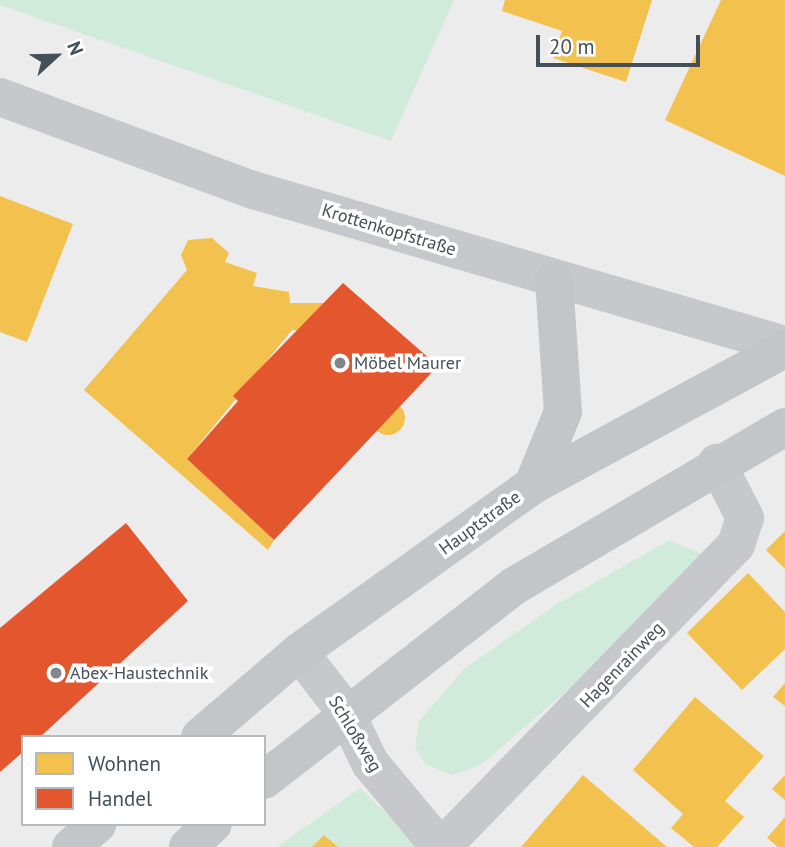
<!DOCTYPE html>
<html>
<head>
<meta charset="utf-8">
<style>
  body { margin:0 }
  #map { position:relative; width:785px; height:847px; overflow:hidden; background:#edecec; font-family:"PT Sans",sans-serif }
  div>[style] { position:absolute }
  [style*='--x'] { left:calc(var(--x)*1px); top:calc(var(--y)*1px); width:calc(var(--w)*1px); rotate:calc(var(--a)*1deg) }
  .green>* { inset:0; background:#d1ebda }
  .homes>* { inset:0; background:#f2c14e }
  .round { border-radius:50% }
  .shops>* { inset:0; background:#e4572e }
  .minor>* { height:38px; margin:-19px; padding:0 19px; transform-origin:19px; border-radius:19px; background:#c6c8cb }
  .major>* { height:38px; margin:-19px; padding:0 19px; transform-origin:19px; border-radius:19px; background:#c2c6c9 }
  .dots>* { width:19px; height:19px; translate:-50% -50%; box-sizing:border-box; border:4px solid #fff; border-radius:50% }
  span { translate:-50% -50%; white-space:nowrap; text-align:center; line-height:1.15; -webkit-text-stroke:7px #fff; paint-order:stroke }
  .street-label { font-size:18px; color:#454f57 }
  .poi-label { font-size:18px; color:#454f57 }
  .left { translate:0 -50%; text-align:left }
  .legend { position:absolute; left:21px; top:735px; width:245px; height:91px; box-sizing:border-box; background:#fff; border:2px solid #b5b9bc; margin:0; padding:9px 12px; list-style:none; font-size:21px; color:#454f57 }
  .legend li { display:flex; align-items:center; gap:14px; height:35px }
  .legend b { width:35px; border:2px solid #b5b9bc }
  .north { position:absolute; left:21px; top:21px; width:70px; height:70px; -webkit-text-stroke:5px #fff; paint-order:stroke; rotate:68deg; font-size:19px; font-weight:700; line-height:28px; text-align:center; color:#454f57 }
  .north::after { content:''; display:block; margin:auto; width:24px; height:32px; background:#454f57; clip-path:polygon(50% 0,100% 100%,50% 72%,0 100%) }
  .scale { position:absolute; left:536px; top:35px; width:164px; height:32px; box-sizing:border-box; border:4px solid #454f57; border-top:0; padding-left:9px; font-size:21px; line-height:24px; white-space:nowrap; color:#454f57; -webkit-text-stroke:5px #fff; paint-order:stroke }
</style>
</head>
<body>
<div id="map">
  <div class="green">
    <div style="clip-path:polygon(0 0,454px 0,391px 141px,0 5px)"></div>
    <div style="clip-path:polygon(669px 540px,710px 557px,669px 602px,481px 765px,452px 775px,425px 764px,415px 747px,419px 721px,464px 669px,554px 606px)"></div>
    <div style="clip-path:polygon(360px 788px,421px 847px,277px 847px)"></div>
  </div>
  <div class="homes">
    <div style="clip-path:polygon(505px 0,652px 0,626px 82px,553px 58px,562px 31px,502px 11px)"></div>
    <div style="clip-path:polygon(721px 0,785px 0,785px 176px,665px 120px)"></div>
    <div style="clip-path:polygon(0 196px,73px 224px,27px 342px,0 332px)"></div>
    <div style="clip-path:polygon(212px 238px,229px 253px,225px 262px,257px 273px,253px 286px,289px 292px,290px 303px,325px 303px,300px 331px,292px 330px,187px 459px,274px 540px,268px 550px,84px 390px,187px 270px,181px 255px,188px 240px)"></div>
    <div class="round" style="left:371px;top:401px;width:34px;height:34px"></div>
    <div style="clip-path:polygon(785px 531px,785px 569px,766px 550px)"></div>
    <div style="clip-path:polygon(748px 573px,785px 612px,785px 649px,742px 690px,687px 633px)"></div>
    <div style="clip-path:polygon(785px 683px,785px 706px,773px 697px)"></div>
    <div style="clip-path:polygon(695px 697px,764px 756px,725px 801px,744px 817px,717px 847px,694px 847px,671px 828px,683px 814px,633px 770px)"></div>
    <div style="clip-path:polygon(583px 775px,667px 847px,521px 847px)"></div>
    <div style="clip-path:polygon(785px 775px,785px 800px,772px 789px)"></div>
    <div style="clip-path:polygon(785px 817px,785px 847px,778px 847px,767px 838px)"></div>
    <div style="clip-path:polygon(324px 835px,338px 847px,312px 847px)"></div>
  </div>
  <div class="shops">
    <div style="clip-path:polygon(343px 283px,438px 366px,274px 540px,187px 459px,238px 401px,233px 396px)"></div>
    <div style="clip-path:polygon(126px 523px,188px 601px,40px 737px,23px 737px,23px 752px,0 772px,0 628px)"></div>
  </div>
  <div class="minor">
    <div style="--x:0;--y:97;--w:270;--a:20.2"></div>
    <div style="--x:253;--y:190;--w:554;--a:16.24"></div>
    <div style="--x:299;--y:652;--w:75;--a:52.1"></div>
    <div style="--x:345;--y:711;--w:58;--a:64.3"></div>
    <div style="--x:370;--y:763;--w:109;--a:50.2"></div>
    <div style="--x:442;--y:847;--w:421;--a:-45.8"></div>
    <div style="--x:736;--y:545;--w:28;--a:-72"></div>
    <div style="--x:745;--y:518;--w:62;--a:-117"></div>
  </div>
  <div class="major">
    <div style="--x:533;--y:485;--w:79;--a:-67.7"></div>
    <div style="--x:563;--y:412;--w:132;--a:-93.9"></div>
    <div style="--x:200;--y:737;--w:130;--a:-40.6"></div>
    <div style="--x:299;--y:652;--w:287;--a:-35.5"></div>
    <div style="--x:533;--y:485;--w:286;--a:-28.4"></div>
    <div style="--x:264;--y:780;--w:316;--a:-37.8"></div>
    <div style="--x:514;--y:586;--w:314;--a:-30.4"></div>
    <div style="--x:71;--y:847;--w:35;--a:-41"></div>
    <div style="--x:188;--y:847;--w:34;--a:-43"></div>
  </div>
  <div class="dots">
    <div style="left:340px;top:363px;background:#80868b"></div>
    <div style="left:56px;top:673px;background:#80868b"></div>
  </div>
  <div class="street-label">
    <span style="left:389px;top:230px;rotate:17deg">Krottenkopfstraße</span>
    <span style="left:480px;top:523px;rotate:-36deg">Hauptstraße</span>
    <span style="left:622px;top:665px;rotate:-46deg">Hagenrainweg</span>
    <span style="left:355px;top:734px;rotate:59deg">Schloßweg</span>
  </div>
  <div class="poi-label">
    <span class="left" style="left:354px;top:363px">Möbel Maurer</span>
    <span class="left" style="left:70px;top:673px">Abex-Haustechnik</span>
  </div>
  <ul class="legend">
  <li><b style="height:19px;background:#f2c14e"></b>Wohnen</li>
  <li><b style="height:19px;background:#e4572e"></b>Handel</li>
  </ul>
  <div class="north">N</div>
  <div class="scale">20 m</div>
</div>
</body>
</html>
